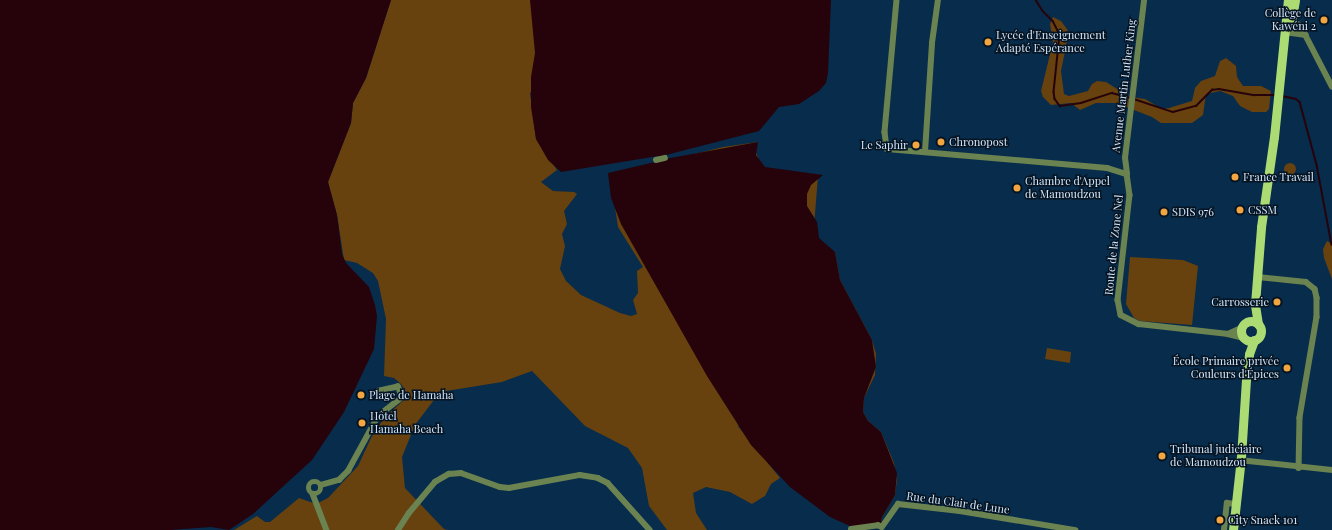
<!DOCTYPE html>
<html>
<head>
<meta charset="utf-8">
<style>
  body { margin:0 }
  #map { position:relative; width:1332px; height:530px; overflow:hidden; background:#072c4c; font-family:"Playfair Display",serif }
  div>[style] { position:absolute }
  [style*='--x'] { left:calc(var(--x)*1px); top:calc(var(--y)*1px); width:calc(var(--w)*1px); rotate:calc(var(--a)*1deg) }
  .green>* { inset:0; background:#67410e }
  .round { border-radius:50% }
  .water>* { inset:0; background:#26020b }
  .stream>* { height:1.5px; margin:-0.75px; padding:0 0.75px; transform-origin:0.75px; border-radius:0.75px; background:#26020b }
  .street>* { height:5.5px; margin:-2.75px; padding:0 2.75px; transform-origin:2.75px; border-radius:2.75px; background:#6b8251 }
  .street>.ring { margin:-2.75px; padding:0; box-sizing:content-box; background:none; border:5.5px solid #6b8251; border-radius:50% }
  .primary>* { height:9px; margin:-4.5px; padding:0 4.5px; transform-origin:4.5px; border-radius:4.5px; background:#abdb72 }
  .primary>.ring { margin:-4.5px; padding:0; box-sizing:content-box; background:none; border:9px solid #abdb72; border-radius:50% }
  .dots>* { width:11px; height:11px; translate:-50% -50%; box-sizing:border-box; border:2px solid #061422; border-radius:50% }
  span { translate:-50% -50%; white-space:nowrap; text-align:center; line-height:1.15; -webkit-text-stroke:3px #061422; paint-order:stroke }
  .poi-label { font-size:11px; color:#d3e7fc }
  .right { translate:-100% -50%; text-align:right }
  .left { translate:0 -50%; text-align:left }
  .street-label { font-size:11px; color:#d3e7fc }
</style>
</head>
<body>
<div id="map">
  <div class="green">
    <div style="clip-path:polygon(391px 0,669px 0,530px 93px,536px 139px,557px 170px,541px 182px,553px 191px,574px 192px,577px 194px,564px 211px,567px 224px,562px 234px,565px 246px,560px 269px,566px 281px,581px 295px,620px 313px,631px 316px,637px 314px,633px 300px,638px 293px,637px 271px,643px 267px,618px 227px,610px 175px,723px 147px,758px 142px,755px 150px,761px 165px,759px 168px,818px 177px,813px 238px,829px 255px,835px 252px,840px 280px,872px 340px,876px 354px,875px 375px,864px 398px,863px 412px,868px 421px,881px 432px,894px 463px,897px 480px,895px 495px,882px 517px,881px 523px,737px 425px,780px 478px,771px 484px,765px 496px,752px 504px,730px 492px,706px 487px,693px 493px,696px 513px,707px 530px,667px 530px,649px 506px,642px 468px,628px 448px,585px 426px,532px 371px,502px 382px,440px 392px,415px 425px,402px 457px,405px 488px,444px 529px,448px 530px,234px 530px,257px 516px,265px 522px,270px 522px,299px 498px,316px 504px,328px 498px,358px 466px,371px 438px,384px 418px,405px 399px,406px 392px,401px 384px,394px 378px,384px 376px,386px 319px,378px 281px,373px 273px,357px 263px,344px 260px,337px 215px,328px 182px,351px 123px,353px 103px,366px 78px)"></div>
    <div style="clip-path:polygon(1053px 17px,1061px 21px,1069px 32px,1061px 71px,1064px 94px,1069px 96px,1088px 91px,1092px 84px,1097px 81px,1106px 82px,1130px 97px,1145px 99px,1162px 109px,1169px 108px,1192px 101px,1195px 88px,1201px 81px,1215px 76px,1220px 61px,1226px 58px,1236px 66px,1237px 77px,1243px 86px,1261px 86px,1271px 91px,1269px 109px,1266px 112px,1252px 112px,1240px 106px,1233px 96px,1220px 91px,1206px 94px,1203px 115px,1192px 123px,1161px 123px,1152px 117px,1116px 103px,1096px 103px,1080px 110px,1071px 103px,1051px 105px,1043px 97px,1041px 91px,1053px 42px,1050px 24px)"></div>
    <div class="round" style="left:1284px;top:163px;width:12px;height:12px"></div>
    <div style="clip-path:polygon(1327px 241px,1332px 244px,1332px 279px,1324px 258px,1323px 249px)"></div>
    <div style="clip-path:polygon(1130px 257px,1183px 260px,1198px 266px,1192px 325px,1140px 321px,1134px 318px,1126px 304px)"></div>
    <div style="clip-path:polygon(1047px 348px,1071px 352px,1070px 363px,1045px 359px)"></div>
  </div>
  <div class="water">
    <div style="clip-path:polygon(0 0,391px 0,366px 78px,353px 103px,351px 123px,328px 182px,337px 215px,342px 254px,346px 263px,369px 287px,375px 305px,377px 316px,374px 349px,344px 412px,312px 460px,253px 514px,229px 530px,211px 527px,170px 530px,0 530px)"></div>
    <div style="clip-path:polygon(530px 0,831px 0,828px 73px,826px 83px,819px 91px,799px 104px,779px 107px,759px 131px,662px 156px,665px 159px,758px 142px,756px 155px,765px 167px,823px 175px,811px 185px,807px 194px,807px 206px,817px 222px,819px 238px,835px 252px,840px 280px,872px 340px,876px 367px,864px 398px,863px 412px,868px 421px,881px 432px,897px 473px,895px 495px,882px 517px,881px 523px,852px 527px,830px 517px,790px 487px,751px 445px,707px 376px,621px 224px,611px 198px,608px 173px,655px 162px,658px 156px,561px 172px,548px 160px,536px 139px,531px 107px,531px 77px,535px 53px)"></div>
  </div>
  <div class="stream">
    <div style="--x:1036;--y:0;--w:13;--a:58"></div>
    <div style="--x:1043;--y:11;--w:14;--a:45"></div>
    <div style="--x:1053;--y:21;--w:16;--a:63"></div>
    <div style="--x:1060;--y:35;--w:57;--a:96"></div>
    <div style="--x:1054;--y:92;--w:7;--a:82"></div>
    <div style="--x:1055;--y:99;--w:9;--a:54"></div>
    <div style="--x:1060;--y:106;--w:21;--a:-8"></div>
    <div style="--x:1081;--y:103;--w:33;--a:-18"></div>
    <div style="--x:1112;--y:93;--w:20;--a:15"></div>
    <div style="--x:1282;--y:96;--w:14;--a:12"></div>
    <div style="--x:1296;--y:99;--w:5;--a:37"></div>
    <div style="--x:1300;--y:102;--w:65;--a:74.9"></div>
    <div style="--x:1317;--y:165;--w:81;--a:79.4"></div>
    <div style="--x:1134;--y:99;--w:41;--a:18.4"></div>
    <div style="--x:1173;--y:112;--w:24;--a:-15"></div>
    <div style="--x:1196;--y:106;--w:23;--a:-45"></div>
    <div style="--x:1212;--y:90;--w:7;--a:-8"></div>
    <div style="--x:1219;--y:89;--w:36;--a:10"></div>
    <div style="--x:1254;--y:95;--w:20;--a:0"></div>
  </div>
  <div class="street">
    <div style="--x:897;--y:0;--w:133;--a:95.2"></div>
    <div style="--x:885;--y:132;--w:17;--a:83"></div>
    <div style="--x:887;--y:149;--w:221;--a:4.9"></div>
    <div style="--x:1107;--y:168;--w:21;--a:17"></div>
    <div style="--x:1127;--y:174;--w:21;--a:82"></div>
    <div style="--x:1130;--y:195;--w:106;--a:96.5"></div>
    <div style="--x:1118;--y:300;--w:15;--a:79"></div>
    <div style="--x:1121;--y:315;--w:20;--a:27"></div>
    <div style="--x:1139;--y:324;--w:90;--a:6.4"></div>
    <div style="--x:1228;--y:334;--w:16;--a:14"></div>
    <div style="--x:1289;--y:19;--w:14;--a:30"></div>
    <div style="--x:1301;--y:26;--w:68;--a:62.7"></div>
    <div style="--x:1284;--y:32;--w:22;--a:8"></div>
    <div style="--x:925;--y:152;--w:109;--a:-86.3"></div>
    <div style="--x:932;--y:43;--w:43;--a:-82.1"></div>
    <div style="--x:656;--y:160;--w:9;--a:-13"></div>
    <div style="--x:1127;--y:174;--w:16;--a:-97"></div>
    <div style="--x:1125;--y:158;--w:159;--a:-83.1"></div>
    <div style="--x:1258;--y:277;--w:48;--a:5.9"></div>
    <div style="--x:1306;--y:282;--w:11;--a:38"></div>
    <div style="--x:1315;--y:289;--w:9;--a:77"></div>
    <div style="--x:1317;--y:298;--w:19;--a:90"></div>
    <div style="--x:1317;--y:317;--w:102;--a:99.6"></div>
    <div style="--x:1300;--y:418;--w:50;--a:91.1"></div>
    <div style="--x:1228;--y:334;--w:14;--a:-25"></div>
    <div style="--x:1239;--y:460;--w:94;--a:6.1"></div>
    <div class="ring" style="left:309px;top:482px;width:6.5px;height:6.5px"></div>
    <div style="--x:321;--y:485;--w:19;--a:-16"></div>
    <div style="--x:339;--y:480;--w:13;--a:-45"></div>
    <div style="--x:348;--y:471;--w:63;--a:-61.4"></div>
    <div style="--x:378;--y:416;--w:31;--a:-38"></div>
    <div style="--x:402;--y:397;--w:11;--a:-112"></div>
    <div style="--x:398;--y:387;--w:19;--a:168"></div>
    <div style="--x:313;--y:494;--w:39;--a:69"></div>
    <div style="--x:851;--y:529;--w:27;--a:-8"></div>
    <div style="--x:878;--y:525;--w:4;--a:27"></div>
    <div style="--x:882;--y:527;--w:28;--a:-55"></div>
    <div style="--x:898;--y:504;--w:62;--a:6.4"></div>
    <div style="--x:960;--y:511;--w:117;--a:9.4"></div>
    <div style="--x:398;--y:530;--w:20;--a:-57"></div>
    <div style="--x:409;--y:513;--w:40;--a:-50"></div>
    <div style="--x:435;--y:482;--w:16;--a:-30"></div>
    <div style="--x:449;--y:474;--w:12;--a:-5"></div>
    <div style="--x:461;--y:473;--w:41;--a:19.7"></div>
    <div style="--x:500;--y:487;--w:9;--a:6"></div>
    <div style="--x:509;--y:488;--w:72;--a:-10.4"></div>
    <div style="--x:580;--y:475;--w:18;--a:9"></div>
    <div style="--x:598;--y:478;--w:11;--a:27"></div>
    <div style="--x:608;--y:483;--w:63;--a:48.2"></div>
    <div style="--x:1224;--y:530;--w:27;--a:-84"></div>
    <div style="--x:1227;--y:503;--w:9;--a:6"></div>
  </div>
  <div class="primary">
    <div style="--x:1291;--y:23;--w:23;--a:-80"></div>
    <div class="ring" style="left:1241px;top:321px;width:11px;height:11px"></div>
    <div style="--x:1258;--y:324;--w:20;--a:-99"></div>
    <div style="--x:1255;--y:304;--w:77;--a:-85.5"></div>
    <div style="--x:1261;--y:227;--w:91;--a:-81.8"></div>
    <div style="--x:1274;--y:137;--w:138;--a:-84.2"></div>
    <div style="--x:1233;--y:530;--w:73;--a:-83.7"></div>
    <div style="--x:1241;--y:457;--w:78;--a:-86.3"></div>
    <div style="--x:1246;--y:379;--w:25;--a:-83"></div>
    <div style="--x:1249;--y:354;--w:15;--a:-70"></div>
  </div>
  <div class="dots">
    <div style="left:1324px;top:20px;background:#f2a541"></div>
    <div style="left:988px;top:42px;background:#f2a541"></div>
    <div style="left:941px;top:142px;background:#f2a541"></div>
    <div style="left:916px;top:145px;background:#f2a541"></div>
    <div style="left:1235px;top:177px;background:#f2a541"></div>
    <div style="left:1017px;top:188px;background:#f2a541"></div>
    <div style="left:1240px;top:210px;background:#f2a541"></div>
    <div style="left:1164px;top:212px;background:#f2a541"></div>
    <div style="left:1277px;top:302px;background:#f2a541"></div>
    <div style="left:1287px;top:368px;background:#f2a541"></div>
    <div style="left:361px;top:395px;background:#f2a541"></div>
    <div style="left:362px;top:423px;background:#f2a541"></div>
    <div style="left:1162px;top:456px;background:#f2a541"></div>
    <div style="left:1220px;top:520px;background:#f2a541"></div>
  </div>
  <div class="poi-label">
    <span class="right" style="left:1316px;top:20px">Collège de<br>Kawéni 2</span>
    <span class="left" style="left:996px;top:42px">Lycée d'Enseignement<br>Adapté Espérance</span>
    <span class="left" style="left:949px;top:142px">Chronopost</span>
    <span class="right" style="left:908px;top:145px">Le Saphir</span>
    <span class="left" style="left:1243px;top:177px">France Travail</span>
    <span class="left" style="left:1025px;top:188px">Chambre d'Appel<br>de Mamoudzou</span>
    <span class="left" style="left:1248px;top:210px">CSSM</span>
    <span class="left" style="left:1172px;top:212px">SDIS 976</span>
    <span class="right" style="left:1269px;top:302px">Carrosserie</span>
    <span class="right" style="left:1279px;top:368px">École Primaire privée<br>Couleurs d'Épices</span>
    <span class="left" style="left:369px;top:395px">Plage de Hamaha</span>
    <span class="left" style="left:370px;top:423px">Hôtel<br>Hamaha Beach</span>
    <span class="left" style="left:1170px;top:456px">Tribunal judiciaire<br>de Mamoudzou</span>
    <span class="left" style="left:1228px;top:520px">City Snack 101</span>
  </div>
  <div class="street-label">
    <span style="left:1124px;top:86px;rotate:-83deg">Avenue Martin Luther King</span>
    <span style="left:1114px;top:245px;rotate:-84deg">Route de la Zone Nel</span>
    <span style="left:958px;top:503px;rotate:8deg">Rue du Clair de Lune</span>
  </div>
</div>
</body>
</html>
